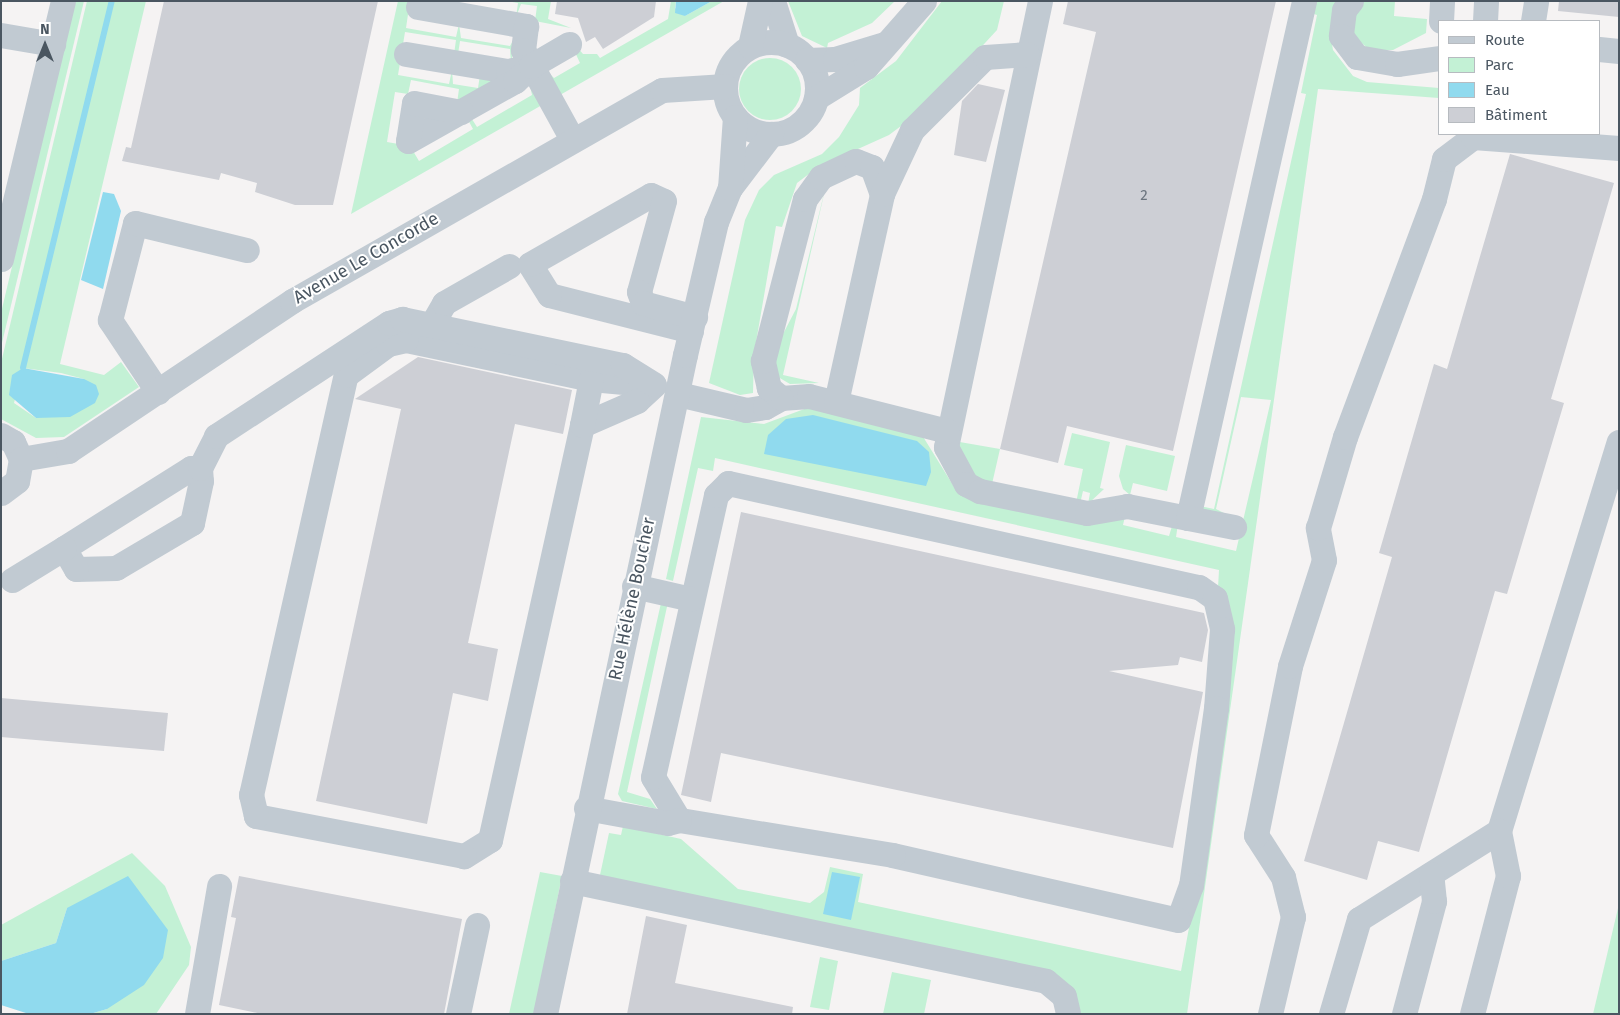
<!DOCTYPE html>
<html>
<head>
<meta charset="utf-8">
<style>
  body { margin:0 }
  #map { position:relative; width:1620px; height:1015px; overflow:hidden; background:#f5f3f3; font-family:"Fira Sans",sans-serif }
  div>[style] { position:absolute }
  [style*='--x'] { left:calc(var(--x)*1px); top:calc(var(--y)*1px); width:calc(var(--w)*1px); rotate:calc(var(--a)*1deg) }
  .green>* { inset:0; background:#c3f1d5 }
  .round { border-radius:50% }
  .water>* { inset:0; background:#90daee }
  .stream>* { height:5.5px; margin:-2.75px; padding:0 2.75px; transform-origin:2.75px; border-radius:2.75px; background:#90daee }
  .building>* { inset:0; background:#cdcfd5 }
  .minor>* { height:25px; margin:-12.5px; padding:0 12.5px; transform-origin:12.5px; border-radius:12.5px; background:#c1cad2 }
  .minor>.ring { margin:-12.5px; padding:0; box-sizing:content-box; background:none; border:25px solid #c1cad2; border-radius:50% }
  span { translate:-50% -50%; white-space:nowrap; text-align:center; line-height:1.15; -webkit-text-stroke:4px #fff; paint-order:stroke }
  .number-label { font-size:15px; color:#6b747e }
  .number-label span { -webkit-text-stroke-width:0 }
  .street-label { font-size:18px; color:#4a5661 }
  .frame { position:absolute; inset:0; border:2px solid #4a5661; pointer-events:none }
  .legend { position:absolute; left:1438px; top:20px; width:162px; height:115px; box-sizing:border-box; background:#fff; border:1px solid #b7bbc0; margin:0; padding:6px 9px; list-style:none; font-size:15px; color:#4a5661 }
  .legend li { display:flex; align-items:center; gap:10px; height:25px }
  .legend b { width:25px; border:1px solid #b7bbc0 }
  .north { position:absolute; left:20px; top:20px; width:50px; height:50px; -webkit-text-stroke:4px #fff; paint-order:stroke; rotate:0deg; font-size:14px; font-weight:700; line-height:20px; text-align:center; color:#4a5661 }
  .north::after { content:''; display:block; margin:auto; width:18px; height:22px; background:#4a5661; clip-path:polygon(50% 0,100% 100%,50% 72%,0 100%) }
</style>
</head>
<body>
<div id="map">
  <div class="green">
    <div style="clip-path:polygon(75px 1px,84px 1px,1px 347px,1px 313px)"></div>
    <div style="clip-path:polygon(evenodd,87px 1px,146px 1px,60px 364px,104px 375px,121px 362px,139px 387px,64px 437px,36px 438px,1px 419px,1px 363px,87px 1px,23px 368px,61px 373px,84px 379px,36px 418px,14px 403px,23px 368px)"></div>
    <div style="clip-path:polygon(398px 1px,410px 1px,406px 28px,456px 37px,459px 24px,461px 38px,510px 46px,517px 33px,511px 63px,510px 49px,460px 41px,458px 54px,454px 54px,456px 40px,405px 32px,398px 75px,449px 84px,452px 70px,453px 84px,478px 88px,480px 75px,500px 78px,457px 103px,459px 89px,411px 80px,408px 94px,395px 92px,387px 142px,410px 146px,419px 161px,473px 129px,467px 118px,470px 116px,477px 127px,532px 95px,529px 81px,542px 105px,351px 214px)"></div>
    <div style="clip-path:polygon(507px 1px,551px 1px,548px 19px,571px 28px,535px 21px,537px 6px,521px 4px,516px 17px,518px 3px)"></div>
    <div style="clip-path:polygon(671px 1px,676px 1px,675px 8px,685px 16px,712px 1px,724px 1px,560px 95px,544px 68px,554px 78px,580px 63px,574px 50px,578px 48px,583px 54px,597px 54px,600px 58px,668px 19px)"></div>
    <div style="clip-path:polygon(788px 1px,895px 1px,872px 23px,828px 43px,827px 48px,802px 36px)"></div>
    <div style="clip-path:polygon(942px 1px,1004px 1px,997px 30px,925px 108px,889px 135px,818px 167px,797px 183px,782px 227px,776px 226px,754px 354px,753px 393px,740px 395px,709px 383px,745px 220px,759px 190px,774px 175px,822px 154px,839px 137px,859px 105px,860px 88px,896px 61px)"></div>
    <div style="clip-path:polygon(1314px 1px,1339px 1px,1330px 33px,1333px 50px,1353px 76px,1367px 82px,1439px 88px,1439px 98px,1318px 89px,1187px 1014px,1075px 1014px,1070px 995px,600px 875px,609px 833px,621px 835px,623px 826px,681px 839px,738px 889px,810px 903px,824px 892px,830px 867px,863px 874px,858px 902px,1181px 971px,1203px 852px,1219px 570px,715px 458px,713px 471px,698px 468px,673px 581px,666px 579px,701px 417px,764px 424px,807px 408px,922px 435px,956px 490px,1126px 512px,1123px 525px,1169px 536px,1173px 523px,1178px 524px,1176px 537px,1236px 551px,1271px 400px,1241px 397px,1216px 509px,1228px 515px,1205px 513px,1200px 506px,1214px 509px,1306px 94px,1301px 93px,1317px 15px,1311px 13px)"></div>
    <div style="clip-path:polygon(1363px 1px,1395px 1px,1394px 16px,1427px 19px,1426px 33px,1393px 50px,1370px 50px,1354px 37px,1352px 20px)"></div>
    <div class="round" style="left:739px;top:58px;width:62px;height:62px"></div>
    <div style="clip-path:polygon(827px 181px,783px 375px,819px 383px,790px 384px,778px 377px,772px 355px,796px 309px)"></div>
    <div style="clip-path:polygon(1072px 433px,1110px 442px,1100px 488px,1104px 489px,1088px 504px,1090px 493px,1083px 491px,1080px 504px,978px 483px,954px 441px,1000px 449px,992px 484px,1076px 503px,1083px 469px,1064px 465px)"></div>
    <div style="clip-path:polygon(1126px 445px,1175px 456px,1167px 491px,1133px 483px,1130px 495px,1123px 489px,1119px 476px)"></div>
    <div style="clip-path:polygon(668px 602px,627px 792px,650px 799px,657px 809px,622px 801px,618px 794px,661px 603px)"></div>
    <div style="clip-path:polygon(132px 853px,165px 886px,191px 947px,189px 965px,156px 1014px,90px 1014px,107px 1009px,67px 908px,56px 943px,1px 961px,1px 925px)"></div>
    <div style="clip-path:polygon(540px 872px,562px 876px,534px 1014px,509px 1014px)"></div>
    <div style="clip-path:polygon(1619px 904px,1619px 1014px,1593px 1014px)"></div>
    <div style="clip-path:polygon(820px 957px,838px 961px,829px 1010px,810px 1007px)"></div>
    <div style="clip-path:polygon(892px 972px,931px 980px,924px 1014px,883px 1014px)"></div>
  </div>
  <div class="water">
    <div style="clip-path:polygon(676px 1px,712px 1px,685px 16px,675px 13px)"></div>
    <div style="clip-path:polygon(103px 192px,114px 194px,121px 211px,103px 289px,81px 280px)"></div>
    <div style="clip-path:polygon(23px 368px,84px 379px,96px 385px,99px 394px,95px 403px,70px 417px,36px 418px,9px 395px,12px 375px)"></div>
    <div style="clip-path:polygon(813px 415px,917px 441px,929px 452px,931px 472px,926px 486px,764px 454px,768px 435px,786px 419px)"></div>
    <div style="clip-path:polygon(832px 872px,860px 877px,851px 920px,823px 914px)"></div>
    <div style="clip-path:polygon(128px 876px,168px 930px,163px 958px,144px 985px,107px 1009px,90px 1014px,29px 1014px,1px 1005px,1px 961px,56px 943px,67px 908px)"></div>
  </div>
  <div class="stream">
    <div style="--x:23;--y:368;--w:378;--a:-76.4"></div>
  </div>
  <div class="building">
    <div style="clip-path:polygon(164px 1px,378px 1px,333px 205px,295px 205px,255px 192px,257px 183px,221px 173px,219px 180px,122px 161px,126px 147px,131px 148px)"></div>
    <div style="clip-path:polygon(557px 1px,656px 1px,654px 17px,603px 49px,595px 37px,586px 42px,578px 18px,555px 14px)"></div>
    <div style="clip-path:polygon(1068px 1px,1276px 1px,1173px 451px,1067px 426px,1058px 463px,1000px 449px,1096px 32px,1063px 24px)"></div>
    <div style="clip-path:polygon(1559px 1px,1619px 1px,1619px 17px,1558px 11px)"></div>
    <div style="clip-path:polygon(978px 84px,1005px 90px,986px 162px,954px 155px,962px 101px)"></div>
    <div style="clip-path:polygon(1510px 154px,1614px 183px,1551px 399px,1564px 403px,1507px 594px,1495px 591px,1419px 852px,1378px 841px,1367px 880px,1304px 861px,1392px 557px,1379px 553px,1434px 364px,1447px 369px)"></div>
    <div style="clip-path:polygon(418px 357px,572px 390px,563px 434px,515px 424px,468px 643px,498px 649px,488px 701px,453px 693px,427px 824px,316px 801px,401px 409px,355px 399px)"></div>
    <div style="clip-path:polygon(741px 512px,1204px 613px,1208px 630px,1202px 662px,1180px 657px,1178px 665px,1109px 671px,1203px 692px,1173px 848px,721px 753px,711px 802px,681px 795px)"></div>
    <div style="clip-path:polygon(1px 698px,168px 713px,164px 751px,1px 737px)"></div>
    <div style="clip-path:polygon(239px 876px,462px 919px,444px 1014px,262px 1014px,219px 1005px,236px 918px,231px 917px)"></div>
    <div style="clip-path:polygon(646px 916px,687px 925px,675px 983px,793px 1007px,792px 1014px,627px 1014px)"></div>
  </div>
  <div class="minor">
    <div style="--x:773;--y:1;--w:46;--a:72.3"></div>
    <div style="--x:1040;--y:1;--w:456;--a:101.9"></div>
    <div style="--x:946;--y:447;--w:42;--a:61.6"></div>
    <div style="--x:966;--y:484;--w:16;--a:27"></div>
    <div style="--x:980;--y:491;--w:109;--a:11.6"></div>
    <div style="--x:1087;--y:513;--w:41;--a:-9.9"></div>
    <div style="--x:1127;--y:506;--w:62;--a:11.1"></div>
    <div style="--x:1188;--y:518;--w:530;--a:-77.35"></div>
    <div style="--x:1351;--y:1;--w:11;--a:128"></div>
    <div style="--x:1344;--y:10;--w:26;--a:97"></div>
    <div style="--x:1341;--y:36;--w:26;--a:53"></div>
    <div style="--x:1357;--y:57;--w:41;--a:9.9"></div>
    <div style="--x:1397;--y:64;--w:42;--a:-8.1"></div>
    <div style="--x:418;--y:7;--w:110;--a:10"></div>
    <div style="--x:526;--y:26;--w:24;--a:97"></div>
    <div style="--x:523;--y:50;--w:102;--a:61.2"></div>
    <div style="--x:1441;--y:21;--w:20;--a:-87"></div>
    <div style="--x:1485;--y:21;--w:20;--a:-87"></div>
    <div style="--x:1533;--y:21;--w:20;--a:-81"></div>
    <div style="--x:1;--y:35;--w:53;--a:9.8"></div>
    <div class="ring" style="left:725px;top:42px;width:67px;height:67px"></div>
    <div style="--x:750;--y:46;--w:46;--a:-77.5"></div>
    <div style="--x:1599;--y:49;--w:20;--a:6"></div>
    <div style="--x:406;--y:54;--w:103;--a:9.5"></div>
    <div style="--x:508;--y:71;--w:24;--a:-12"></div>
    <div style="--x:807;--y:60;--w:28;--a:-2"></div>
    <div style="--x:835;--y:59;--w:51;--a:-17"></div>
    <div style="--x:816;--y:98;--w:59;--a:-31.8"></div>
    <div style="--x:866;--y:67;--w:88;--a:-48.7"></div>
    <div style="--x:408;--y:141;--w:123;--a:-29.3"></div>
    <div style="--x:515;--y:81;--w:22;--a:-43"></div>
    <div style="--x:531;--y:66;--w:44;--a:-30.1"></div>
    <div style="--x:408;--y:141;--w:38;--a:-81"></div>
    <div style="--x:414;--y:103;--w:48;--a:10.8"></div>
    <div style="--x:730;--y:188;--w:68;--a:-52.8"></div>
    <div style="--x:1;--y:259;--w:265;--a:-76.5"></div>
    <div style="--x:432;--y:324;--w:24;--a:-60"></div>
    <div style="--x:444;--y:303;--w:75;--a:-29.6"></div>
    <div style="--x:691;--y:331;--w:146;--a:-165.8"></div>
    <div style="--x:549;--y:295;--w:36;--a:-122"></div>
    <div style="--x:530;--y:264;--w:139;--a:-29.7"></div>
    <div style="--x:651;--y:195;--w:14;--a:25"></div>
    <div style="--x:664;--y:201;--w:94;--a:105.4"></div>
    <div style="--x:639;--y:292;--w:12;--a:70"></div>
    <div style="--x:643;--y:303;--w:54;--a:15.1"></div>
    <div style="--x:406;--y:340;--w:189;--a:11.9"></div>
    <div style="--x:591;--y:379;--w:63;--a:5.4"></div>
    <div style="--x:654;--y:385;--w:23;--a:137"></div>
    <div style="--x:637;--y:401;--w:60;--a:156.4"></div>
    <div style="--x:582;--y:425;--w:425;--a:102.5"></div>
    <div style="--x:490;--y:840;--w:31;--a:148"></div>
    <div style="--x:464;--y:856;--w:212;--a:-169.1"></div>
    <div style="--x:256;--y:816;--w:22;--a:-103"></div>
    <div style="--x:251;--y:795;--w:431;--a:-77.3"></div>
    <div style="--x:346;--y:375;--w:52;--a:-36.4"></div>
    <div style="--x:388;--y:344;--w:18;--a:-13"></div>
    <div style="--x:158;--y:392;--w:87;--a:-123.7"></div>
    <div style="--x:110;--y:320;--w:100;--a:-75.5"></div>
    <div style="--x:135;--y:223;--w:115;--a:13.6"></div>
    <div style="--x:678;--y:394;--w:70;--a:13.2"></div>
    <div style="--x:746;--y:410;--w:19;--a:-9"></div>
    <div style="--x:765;--y:407;--w:18;--a:-29"></div>
    <div style="--x:781;--y:398;--w:28;--a:-4"></div>
    <div style="--x:809;--y:396;--w:142;--a:14.2"></div>
    <div style="--x:781;--y:398;--w:16;--a:-140"></div>
    <div style="--x:769;--y:388;--w:28;--a:-103"></div>
    <div style="--x:763;--y:361;--w:167;--a:-75.5"></div>
    <div style="--x:805;--y:199;--w:27;--a:-54"></div>
    <div style="--x:821;--y:177;--w:38;--a:-25"></div>
    <div style="--x:856;--y:161;--w:17;--a:21"></div>
    <div style="--x:872;--y:167;--w:29;--a:70"></div>
    <div style="--x:836;--y:402;--w:213;--a:-77.5"></div>
    <div style="--x:882;--y:194;--w:71;--a:-64.9"></div>
    <div style="--x:912;--y:130;--w:103;--a:-45"></div>
    <div style="--x:985;--y:57;--w:42;--a:-4.1"></div>
    <div style="--x:582;--y:425;--w:47;--a:-78.9"></div>
    <div style="--x:1;--y:435;--w:14;--a:30"></div>
    <div style="--x:13;--y:442;--w:19;--a:65"></div>
    <div style="--x:21;--y:459;--w:22;--a:100"></div>
    <div style="--x:17;--y:481;--w:20;--a:143"></div>
    <div style="--x:21;--y:459;--w:48;--a:-9.7"></div>
    <div style="--x:68;--y:451;--w:270;--a:-33.8"></div>
    <div style="--x:292;--y:301;--w:426;--a:-29.7"></div>
    <div style="--x:662;--y:90;--w:63;--a:-3.6"></div>
    <div style="--x:191;--y:468;--w:9;--a:0"></div>
    <div style="--x:200;--y:468;--w:13;--a:86"></div>
    <div style="--x:201;--y:481;--w:43;--a:102.1"></div>
    <div style="--x:192;--y:523;--w:88;--a:149.4"></div>
    <div style="--x:116;--y:568;--w:40;--a:178.6"></div>
    <div style="--x:76;--y:569;--w:24;--a:-120"></div>
    <div style="--x:64;--y:548;--w:150;--a:-32.2"></div>
    <div style="--x:200;--y:468;--w:36;--a:-63"></div>
    <div style="--x:216;--y:436;--w:207;--a:-33.2"></div>
    <div style="--x:389;--y:323;--w:14;--a:-17"></div>
    <div style="--x:402;--y:319;--w:226;--a:11.8"></div>
    <div style="--x:623;--y:365;--w:36;--a:32"></div>
    <div style="--x:728;--y:483;--w:482;--a:12.5"></div>
    <div style="--x:1199;--y:587;--w:19;--a:35"></div>
    <div style="--x:1215;--y:598;--w:32;--a:77"></div>
    <div style="--x:1222;--y:629;--w:79;--a:94.3"></div>
    <div style="--x:1216;--y:708;--w:179;--a:98"></div>
    <div style="--x:1191;--y:885;--w:37;--a:110"></div>
    <div style="--x:1178;--y:920;--w:292;--a:-167.2"></div>
    <div style="--x:893;--y:855;--w:217;--a:-170.7"></div>
    <div style="--x:679;--y:820;--w:50;--a:-121.2"></div>
    <div style="--x:653;--y:777;--w:289;--a:-77.4"></div>
    <div style="--x:716;--y:495;--w:17;--a:-45"></div>
    <div style="--x:1188;--y:518;--w:47;--a:11.1"></div>
    <div style="--x:12;--y:580;--w:61;--a:-31.6"></div>
    <div style="--x:634;--y:586;--w:58;--a:12.8"></div>
    <div style="--x:586;--y:808;--w:83;--a:10.4"></div>
    <div style="--x:668;--y:823;--w:11;--a:-15"></div>
    <div style="--x:572;--y:881;--w:484;--a:11.9"></div>
    <div style="--x:1046;--y:981;--w:23;--a:40"></div>
    <div style="--x:1064;--y:996;--w:18;--a:77"></div>
    <div style="--x:197;--y:1014;--w:130;--a:-80.2"></div>
    <div style="--x:458;--y:1014;--w:91;--a:-77.9"></div>
    <div style="--x:545;--y:1014;--w:674;--a:-78.01"></div>
    <div style="--x:685;--y:355;--w:137;--a:-76.9"></div>
    <div style="--x:716;--y:222;--w:37;--a:-68"></div>
    <div style="--x:730;--y:188;--w:71;--a:-86"></div>
    <div style="--x:1270;--y:1014;--w:100;--a:-76.7"></div>
    <div style="--x:1293;--y:917;--w:41;--a:-104"></div>
    <div style="--x:1283;--y:877;--w:50;--a:-122.7"></div>
    <div style="--x:1256;--y:835;--w:172;--a:-78.6"></div>
    <div style="--x:1290;--y:666;--w:111;--a:-72.2"></div>
    <div style="--x:1324;--y:560;--w:33;--a:-101"></div>
    <div style="--x:1318;--y:528;--w:95;--a:-73.5"></div>
    <div style="--x:1345;--y:437;--w:254;--a:-69.5"></div>
    <div style="--x:1434;--y:199;--w:41;--a:-76"></div>
    <div style="--x:1444;--y:159;--w:36;--a:-37"></div>
    <div style="--x:1473;--y:137;--w:146;--a:4.3"></div>
    <div style="--x:1331;--y:1014;--w:99;--a:-73.6"></div>
    <div style="--x:1359;--y:919;--w:165;--a:-32.2"></div>
    <div style="--x:1499;--y:831;--w:407;--a:-72.9"></div>
    <div style="--x:1404;--y:1014;--w:117;--a:-75.1"></div>
    <div style="--x:1434;--y:901;--w:27;--a:-96"></div>
    <div style="--x:1472;--y:1014;--w:143;--a:-75.4"></div>
    <div style="--x:1508;--y:876;--w:46;--a:-101.3"></div>
  </div>
  <div class="number-label">
    <span style="left:1144px;top:196px">2</span>
  </div>
  <div class="street-label">
    <span style="left:366px;top:258px;rotate:-30deg">Avenue Le Concorde</span>
    <span style="left:632px;top:599px;rotate:-78deg">Rue Hélène Boucher</span>
  </div>
  <div class="frame"></div>
  <ul class="legend">
  <li><b style="height:6px;background:#c1cad2"></b>Route</li>
  <li><b style="height:14px;background:#c3f1d5"></b>Parc</li>
  <li><b style="height:14px;background:#90daee"></b>Eau</li>
  <li><b style="height:14px;background:#cdcfd5"></b>Bâtiment</li>
  </ul>
  <div class="north">N</div>
</div>
</body>
</html>
